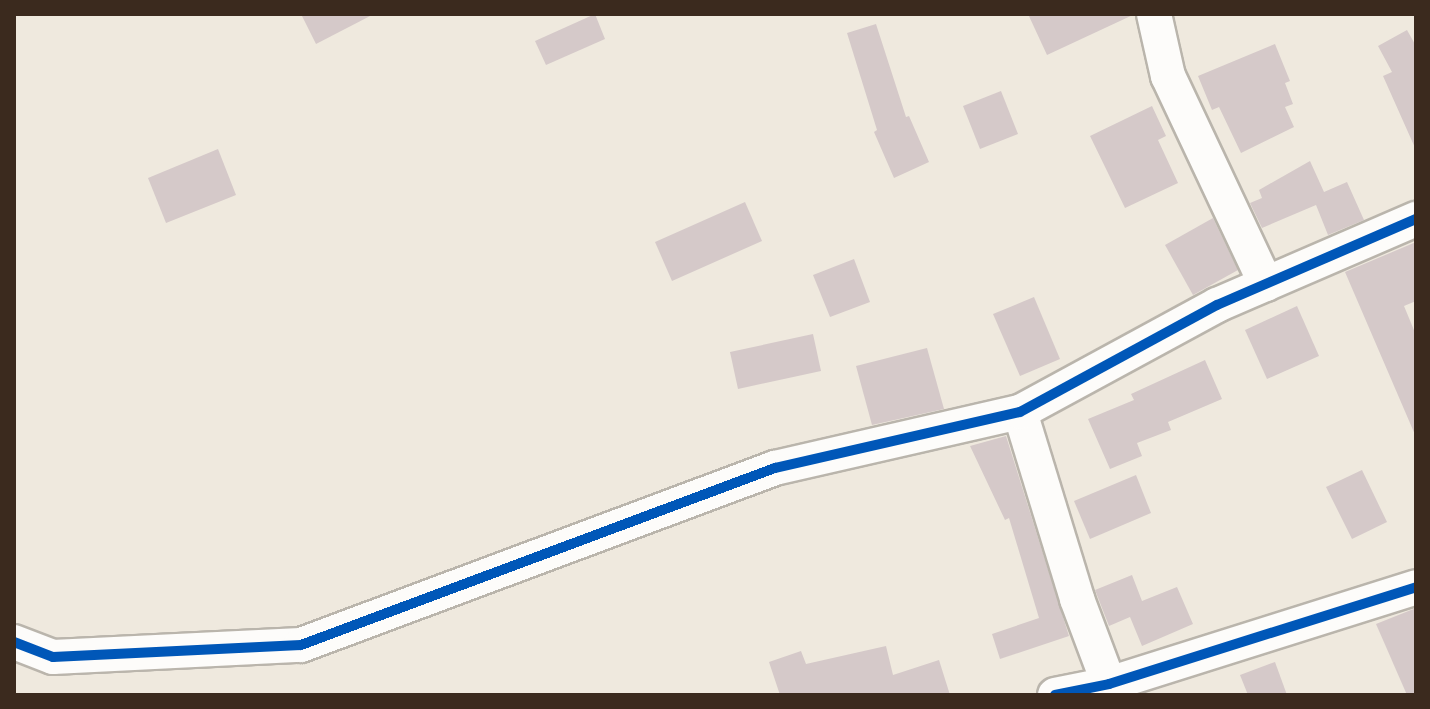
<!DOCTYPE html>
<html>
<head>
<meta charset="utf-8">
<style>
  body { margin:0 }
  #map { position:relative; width:1430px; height:709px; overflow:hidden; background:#efe9de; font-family:Alegreya,serif }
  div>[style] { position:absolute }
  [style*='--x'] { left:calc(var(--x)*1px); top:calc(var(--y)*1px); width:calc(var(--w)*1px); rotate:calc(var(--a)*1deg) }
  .building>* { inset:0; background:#d5c9c9 }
  .roads { filter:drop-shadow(2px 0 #bab5ac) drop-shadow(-2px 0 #bab5ac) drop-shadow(0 2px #bab5ac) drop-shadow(0 -2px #bab5ac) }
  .minor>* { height:34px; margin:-17px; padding:0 17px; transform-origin:17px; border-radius:17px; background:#fdfcfa }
  .cycleway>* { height:10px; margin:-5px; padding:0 5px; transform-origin:5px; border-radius:5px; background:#0057b8 }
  span { translate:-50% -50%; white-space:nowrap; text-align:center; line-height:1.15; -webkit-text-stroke:7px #fff; paint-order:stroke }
  .frame { position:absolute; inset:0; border:16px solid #3b2a1e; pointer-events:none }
</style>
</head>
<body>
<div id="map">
  <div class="building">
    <div style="clip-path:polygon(301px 14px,374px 14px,316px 44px)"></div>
    <div style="clip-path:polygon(595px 14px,605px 39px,546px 65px,535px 41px)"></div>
    <div style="clip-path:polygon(1028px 14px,1135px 14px,1047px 55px)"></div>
    <div style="clip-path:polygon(876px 24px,906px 117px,909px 116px,929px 162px,894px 178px,874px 132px,877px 130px,847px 33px)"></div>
    <div style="clip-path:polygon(1407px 30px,1416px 46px,1416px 150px,1383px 76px,1392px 72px,1378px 46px)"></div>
    <div style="clip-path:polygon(1275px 44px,1290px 81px,1285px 83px,1293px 104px,1285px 107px,1294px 127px,1241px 153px,1219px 107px,1212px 110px,1198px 76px)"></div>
    <div style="clip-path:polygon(1001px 91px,1018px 134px,980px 149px,963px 106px)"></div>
    <div style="clip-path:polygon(1152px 106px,1166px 136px,1158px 140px,1178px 183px,1125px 208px,1090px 136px)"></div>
    <div style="clip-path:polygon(218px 149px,236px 195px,166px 223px,148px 178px)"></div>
    <div style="clip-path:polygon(1310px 161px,1324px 192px,1347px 182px,1364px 220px,1328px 235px,1316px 205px,1262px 228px,1250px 203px,1262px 198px,1259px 190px)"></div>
    <div style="clip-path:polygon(745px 202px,762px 241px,672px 281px,655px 242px)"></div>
    <div style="clip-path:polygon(1213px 218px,1238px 270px,1193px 295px,1165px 245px)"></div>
    <div style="clip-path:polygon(1416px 242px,1416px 301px,1404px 306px,1416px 335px,1416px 437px,1345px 272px)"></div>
    <div style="clip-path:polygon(854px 259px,870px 302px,830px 317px,813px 275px)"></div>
    <div style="clip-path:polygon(1034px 297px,1060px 359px,1020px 376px,993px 314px)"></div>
    <div style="clip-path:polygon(1297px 306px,1319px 356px,1267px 379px,1245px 330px)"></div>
    <div style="clip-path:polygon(813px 334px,821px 371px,738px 389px,730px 352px)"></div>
    <div style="clip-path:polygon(927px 348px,944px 409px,872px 425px,856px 366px)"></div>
    <div style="clip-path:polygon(1205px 360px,1222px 399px,1168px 422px,1171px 430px,1137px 443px,1142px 456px,1110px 469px,1088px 419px,1134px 400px,1131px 394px)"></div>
    <div style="clip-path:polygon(1006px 436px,1069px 636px,1000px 659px,992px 634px,1039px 618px,1009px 518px,1005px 520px,970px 446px)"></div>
    <div style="clip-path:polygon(1362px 470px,1387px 522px,1352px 539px,1326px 487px)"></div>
    <div style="clip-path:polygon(1136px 475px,1151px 513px,1090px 539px,1074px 501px)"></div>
    <div style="clip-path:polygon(1132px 575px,1142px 601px,1177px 587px,1193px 624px,1142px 646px,1130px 617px,1109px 626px,1095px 590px)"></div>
    <div style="clip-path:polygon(1416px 608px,1416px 695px,1407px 695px,1376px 624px)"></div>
    <div style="clip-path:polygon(886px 646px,893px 675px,939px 660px,950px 695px,780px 695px,769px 662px,801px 651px,806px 664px)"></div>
    <div style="clip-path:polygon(1275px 662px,1287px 695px,1248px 695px,1240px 675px)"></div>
  </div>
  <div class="roads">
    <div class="minor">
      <div style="--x:1154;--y:14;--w:64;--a:77.3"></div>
      <div style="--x:1168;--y:76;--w:230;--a:64.8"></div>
      <div style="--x:1020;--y:412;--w:195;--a:73"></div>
      <div style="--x:1077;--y:599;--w:103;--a:69.4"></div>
      <div style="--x:14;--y:642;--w:42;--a:21"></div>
      <div style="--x:53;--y:657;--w:248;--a:-2.8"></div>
      <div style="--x:301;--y:645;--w:506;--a:-20.48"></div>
      <div style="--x:775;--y:468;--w:251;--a:-12.9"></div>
      <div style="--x:1020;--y:412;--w:224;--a:-28.5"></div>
      <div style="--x:1217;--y:305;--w:217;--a:-23.4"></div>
      <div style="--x:1055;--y:695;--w:55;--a:-11.5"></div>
      <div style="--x:1109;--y:684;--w:322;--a:-17.5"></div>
    </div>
  </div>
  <div class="cycleway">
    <div style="--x:14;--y:642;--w:42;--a:21"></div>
    <div style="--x:53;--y:657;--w:248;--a:-2.8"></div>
    <div style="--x:301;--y:645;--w:506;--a:-20.48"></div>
    <div style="--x:775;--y:468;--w:251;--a:-12.9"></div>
    <div style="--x:1020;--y:412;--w:224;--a:-28.5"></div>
    <div style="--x:1217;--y:305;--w:217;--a:-23.4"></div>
    <div style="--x:1055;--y:695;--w:55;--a:-11.5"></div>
    <div style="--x:1109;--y:684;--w:322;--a:-17.5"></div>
  </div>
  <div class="frame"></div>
</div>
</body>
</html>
